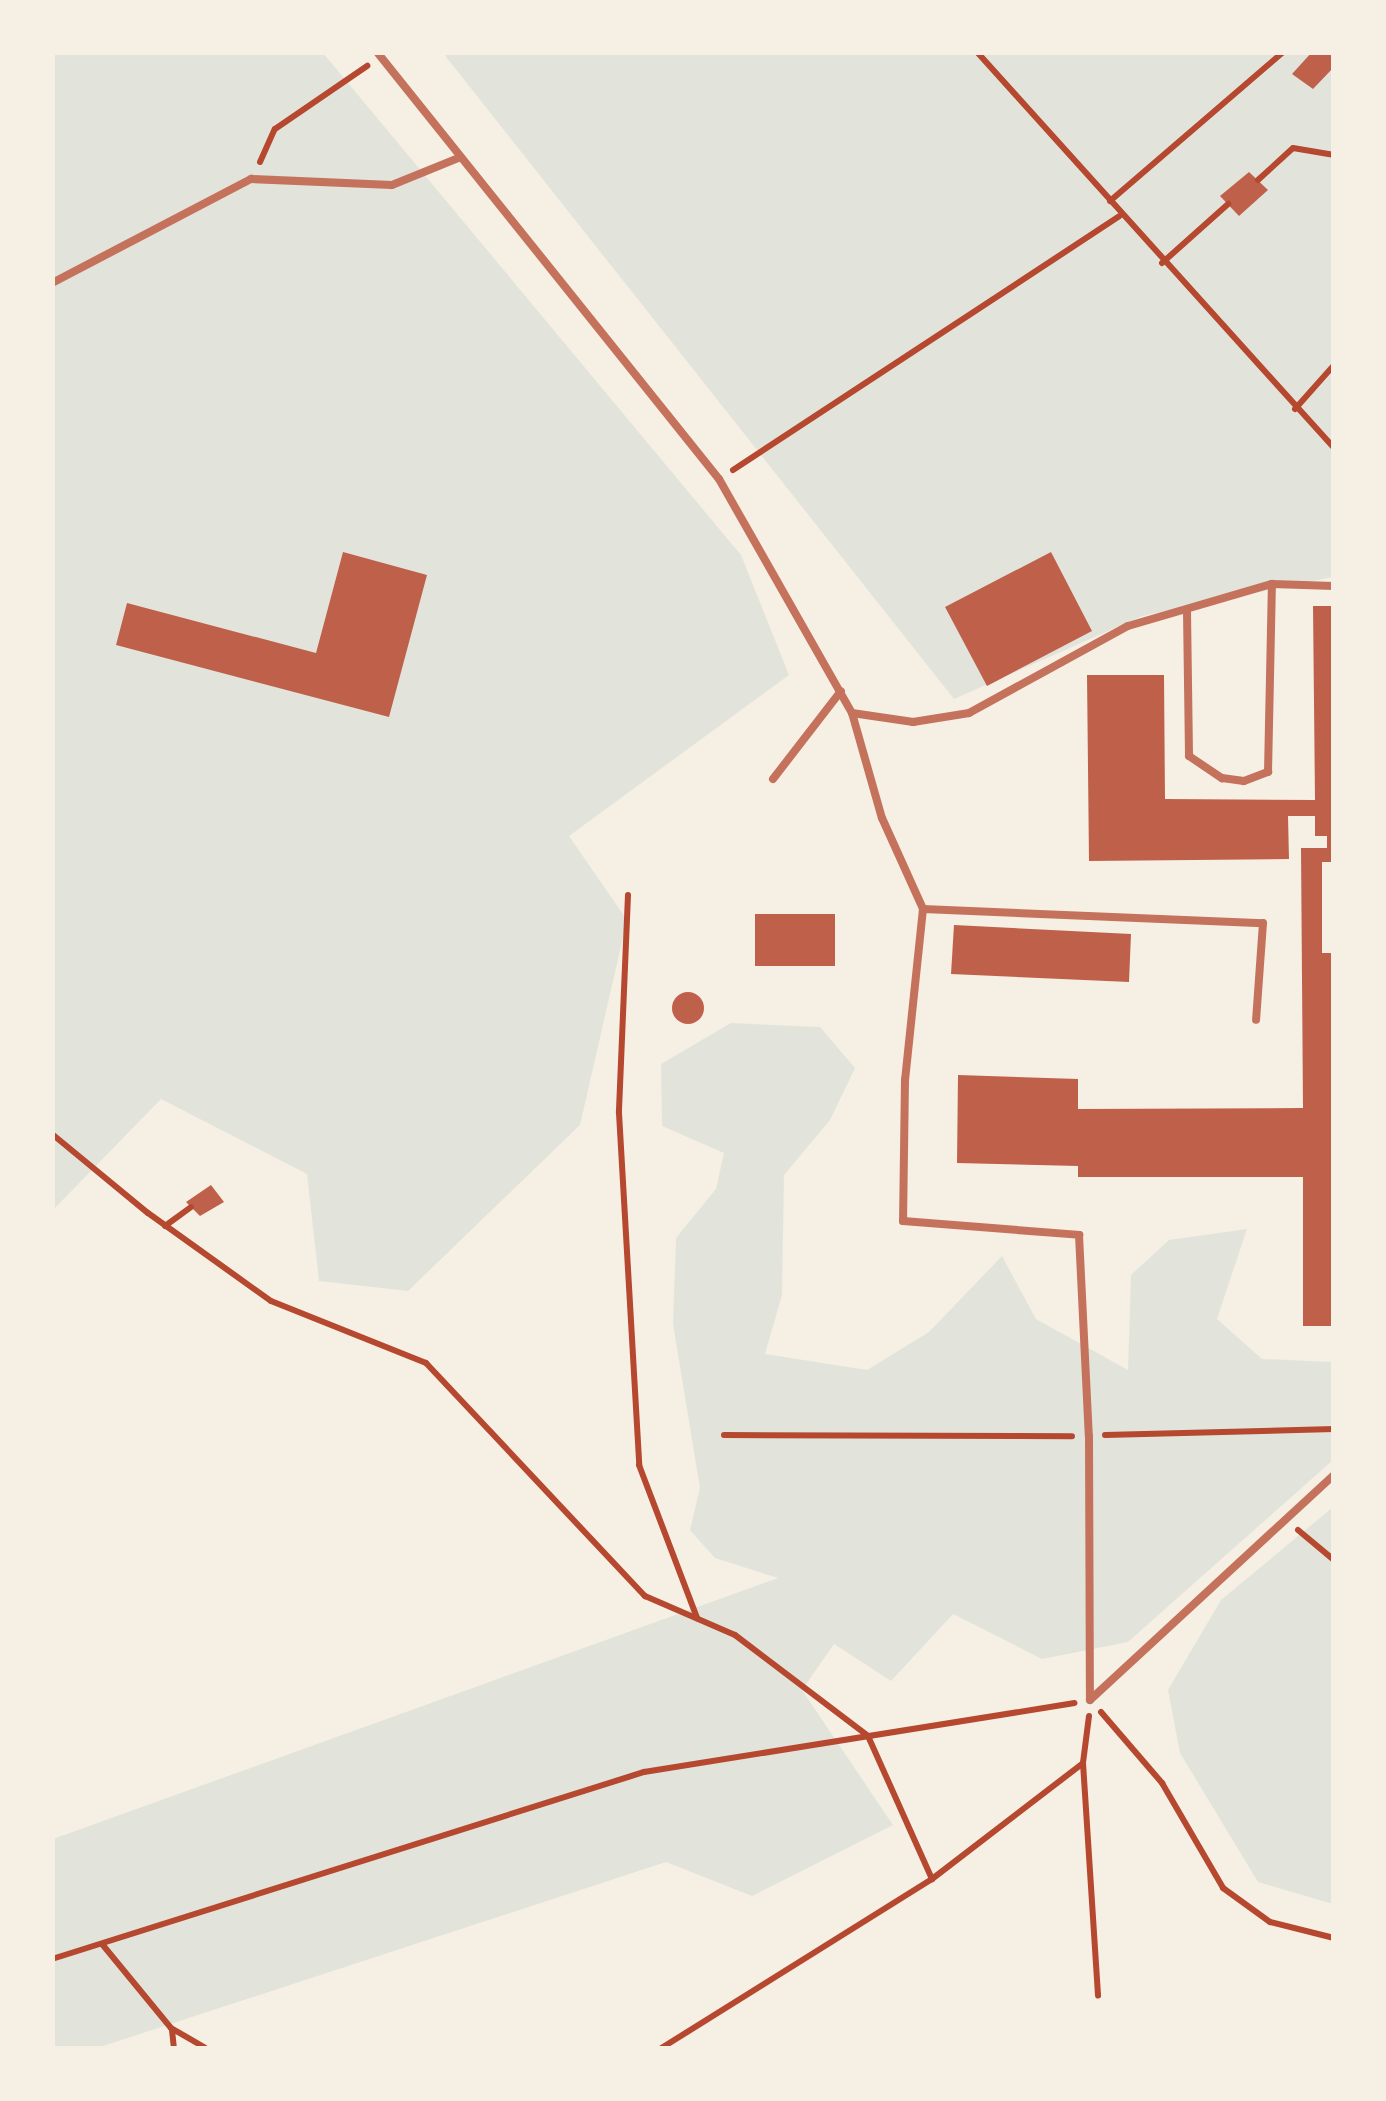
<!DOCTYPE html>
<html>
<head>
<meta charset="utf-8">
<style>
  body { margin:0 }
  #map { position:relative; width:1386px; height:2101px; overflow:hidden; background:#f6efe4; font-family:"DejaVu Sans",sans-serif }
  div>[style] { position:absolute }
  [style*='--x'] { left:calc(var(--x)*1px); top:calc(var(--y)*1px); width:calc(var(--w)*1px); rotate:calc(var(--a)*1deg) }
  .green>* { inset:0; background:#e2e4dc }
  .building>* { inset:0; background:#bf614a }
  .round { border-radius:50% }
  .path>* { height:6px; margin:-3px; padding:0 3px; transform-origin:3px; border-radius:3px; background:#b5482f }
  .service>* { height:8px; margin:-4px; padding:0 4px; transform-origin:4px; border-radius:4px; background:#c5725c }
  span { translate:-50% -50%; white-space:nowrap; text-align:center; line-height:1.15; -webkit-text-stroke:10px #f6efe4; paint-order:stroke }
  .frame { position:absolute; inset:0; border:55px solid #f6efe4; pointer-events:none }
</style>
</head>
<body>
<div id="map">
  <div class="green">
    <div style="clip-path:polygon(53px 53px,323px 53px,741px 555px,789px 675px,569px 836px,627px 920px,580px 1125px,408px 1291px,319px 1281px,307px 1174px,161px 1099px,53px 1210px)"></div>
    <div style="clip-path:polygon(443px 53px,1333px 53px,1333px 577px,1142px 616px,954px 699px)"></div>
    <div style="clip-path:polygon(731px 1023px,820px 1027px,855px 1068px,830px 1120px,784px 1175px,782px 1295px,765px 1354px,867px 1370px,929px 1332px,1002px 1256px,1036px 1319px,1128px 1370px,1131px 1275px,1169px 1240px,1247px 1229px,1217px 1319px,1262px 1359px,1333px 1362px,1333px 1460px,1128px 1642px,1042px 1659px,953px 1614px,891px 1681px,834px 1644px,802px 1690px,893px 1825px,752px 1896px,666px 1862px,97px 2048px,53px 2048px,53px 1839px,778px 1578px,715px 1558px,690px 1530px,700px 1488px,673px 1324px,676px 1238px,716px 1189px,724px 1153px,662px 1126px,661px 1064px)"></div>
    <div style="clip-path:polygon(1333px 1507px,1333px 1904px,1258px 1882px,1180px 1753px,1168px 1690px,1221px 1600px)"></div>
  </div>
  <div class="building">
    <div style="clip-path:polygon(1312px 52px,1334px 54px,1334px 67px,1313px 89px,1292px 74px)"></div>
    <div style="clip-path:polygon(1249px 172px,1268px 190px,1239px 216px,1220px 196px)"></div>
    <div style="clip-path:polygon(343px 552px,427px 575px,389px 717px,116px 645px,127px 603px,316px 653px)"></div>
    <div style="clip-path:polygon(1051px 552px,1092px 631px,987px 686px,945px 607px)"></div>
    <div style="clip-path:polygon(1313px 606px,1334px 606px,1334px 862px,1322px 862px,1322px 953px,1334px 953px,1334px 1326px,1303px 1326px,1303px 1177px,1078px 1177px,1078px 1166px,957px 1163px,958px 1075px,1078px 1079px,1078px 1109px,1303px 1108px,1301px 848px,1327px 848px,1327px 836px,1315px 836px,1315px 816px,1288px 816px,1289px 859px,1089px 861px,1087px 675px,1164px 675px,1165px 799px,1315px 800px)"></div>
    <div style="clip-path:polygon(755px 914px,835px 914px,835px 966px,755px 966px)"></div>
    <div style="clip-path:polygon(954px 925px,1131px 934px,1129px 982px,951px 974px)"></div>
    <div class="round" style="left:672px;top:992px;width:32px;height:32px"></div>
    <div style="clip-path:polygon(211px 1185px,224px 1202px,200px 1216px,186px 1202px)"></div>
  </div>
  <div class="path">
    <div style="--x:977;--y:52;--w:533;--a:47.96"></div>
    <div style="--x:260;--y:162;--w:36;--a:-66"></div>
    <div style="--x:275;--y:129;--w:112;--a:-34.4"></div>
    <div style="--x:1258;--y:180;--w:47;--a:-42.4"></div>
    <div style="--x:1293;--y:148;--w:42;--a:9.7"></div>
    <div style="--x:1110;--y:201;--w:228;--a:-40.7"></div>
    <div style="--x:1162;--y:263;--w:89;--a:-41.8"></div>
    <div style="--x:1295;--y:409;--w:59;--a:-48.4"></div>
    <div style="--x:733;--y:470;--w:462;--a:-33.3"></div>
    <div style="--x:628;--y:895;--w:218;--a:92.4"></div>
    <div style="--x:619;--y:1113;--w:353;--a:86.7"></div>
    <div style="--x:639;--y:1465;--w:164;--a:69.2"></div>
    <div style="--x:52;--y:1134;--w:124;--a:39.5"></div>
    <div style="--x:148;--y:1213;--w:151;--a:35.6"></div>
    <div style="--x:271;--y:1301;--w:167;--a:21.8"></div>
    <div style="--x:426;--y:1363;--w:320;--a:46.8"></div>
    <div style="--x:645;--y:1596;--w:98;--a:23.4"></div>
    <div style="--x:735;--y:1635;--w:167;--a:37.2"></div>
    <div style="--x:868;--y:1736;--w:157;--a:65.9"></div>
    <div style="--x:932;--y:1879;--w:319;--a:148"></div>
    <div style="--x:165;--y:1226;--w:32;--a:-36"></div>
    <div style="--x:724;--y:1435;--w:348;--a:0.2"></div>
    <div style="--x:1105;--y:1435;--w:229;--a:-1.5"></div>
    <div style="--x:1298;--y:1530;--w:47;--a:39.8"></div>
    <div style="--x:1101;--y:1712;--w:94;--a:49.3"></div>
    <div style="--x:1162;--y:1783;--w:121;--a:59.8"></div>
    <div style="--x:1223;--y:1888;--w:58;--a:35.9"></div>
    <div style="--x:1270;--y:1922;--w:66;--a:14"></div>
    <div style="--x:1089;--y:1716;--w:47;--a:97.3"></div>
    <div style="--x:1083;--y:1763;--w:233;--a:86.3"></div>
    <div style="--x:932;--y:1879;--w:190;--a:-37.5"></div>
    <div style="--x:102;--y:1944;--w:109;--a:50.6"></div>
    <div style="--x:171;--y:2028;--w:39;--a:30"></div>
    <div style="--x:52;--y:1959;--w:621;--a:-17.53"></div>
    <div style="--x:644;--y:1772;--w:436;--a:-9.1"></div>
    <div style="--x:172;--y:2030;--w:18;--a:84"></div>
  </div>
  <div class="service">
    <div style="--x:377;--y:52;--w:547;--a:51.31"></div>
    <div style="--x:719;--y:479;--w:269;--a:60.4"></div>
    <div style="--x:852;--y:713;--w:109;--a:74.1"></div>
    <div style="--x:882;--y:818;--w:100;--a:65.7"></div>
    <div style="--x:923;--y:909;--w:172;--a:96"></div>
    <div style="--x:905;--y:1080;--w:141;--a:90.8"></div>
    <div style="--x:903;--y:1221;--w:177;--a:4.5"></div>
    <div style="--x:1079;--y:1235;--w:201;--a:87.2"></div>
    <div style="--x:1089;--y:1436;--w:264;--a:89.8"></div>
    <div style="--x:52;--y:283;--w:225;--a:-27.6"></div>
    <div style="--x:251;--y:179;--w:141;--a:2.4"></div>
    <div style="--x:392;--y:185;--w:74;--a:-22.1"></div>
    <div style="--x:1187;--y:611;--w:145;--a:89.2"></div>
    <div style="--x:1189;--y:756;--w:40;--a:34"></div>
    <div style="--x:1222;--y:778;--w:22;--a:8"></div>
    <div style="--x:1244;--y:781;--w:26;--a:-21"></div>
    <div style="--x:1268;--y:772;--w:188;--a:-88.8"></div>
    <div style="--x:852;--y:713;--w:62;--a:8.4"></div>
    <div style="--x:913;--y:722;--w:57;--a:-9.1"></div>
    <div style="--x:969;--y:713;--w:181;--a:-28.7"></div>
    <div style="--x:1128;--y:626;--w:150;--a:-16.3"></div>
    <div style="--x:1272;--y:584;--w:62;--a:1.8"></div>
    <div style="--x:773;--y:779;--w:111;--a:-52.3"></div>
    <div style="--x:923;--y:909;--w:340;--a:2.4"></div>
    <div style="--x:1263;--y:923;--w:97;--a:94.1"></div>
    <div style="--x:1090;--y:1700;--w:332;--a:-42.7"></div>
  </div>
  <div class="frame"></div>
</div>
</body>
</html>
